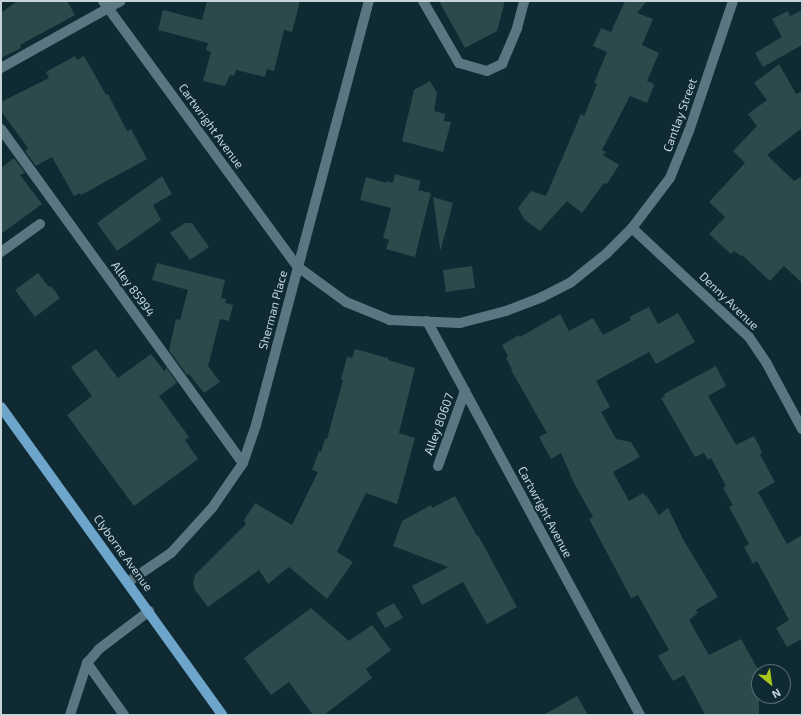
<!DOCTYPE html>
<html>
<head>
<meta charset="utf-8">
<style>
  body { margin:0 }
  #map { position:relative; width:803px; height:716px; overflow:hidden; background:#0f2a32; font-family:"Exo 2",sans-serif }
  div>[style] { position:absolute }
  [style*='--x'] { left:calc(var(--x)*1px); top:calc(var(--y)*1px); width:calc(var(--w)*1px); rotate:calc(var(--a)*1deg) }
  .building>* { inset:0; background:#2c494c }
  .minor>* { height:10px; margin:-5px; padding:0 5px; transform-origin:5px; border-radius:5px; background:#5a7680 }
  .major>* { height:10px; margin:-5px; padding:0 5px; transform-origin:5px; border-radius:5px; background:#6ea5ca }
  span { translate:-50% -50%; white-space:nowrap; text-align:center; line-height:1.15; -webkit-text-stroke:4px #0f2a32; paint-order:stroke }
  .street-label { font-size:12px; color:#c6d4da }
  .frame { position:absolute; inset:0; border:2px solid #c6d4da; pointer-events:none }
  .north { position:absolute; left:751px; top:664px; width:40px; height:40px; box-sizing:border-box; background:#0f2a32; border:1px solid #586e75; border-radius:50%; rotate:151deg; font-size:11px; font-weight:700; line-height:16px; text-align:center; color:#c6d4da }
  .north::after { content:''; display:block; margin:auto; width:14px; height:18px; background:#a8c71d; clip-path:polygon(50% 0,100% 100%,50% 72%,0 100%) }
</style>
</head>
<body>
<div id="map">
  <div class="building">
    <div style="clip-path:polygon(17px 1px,67px 1px,75px 15px,20px 45px,21px 48px,1px 58px,1px 13px)"></div>
    <div style="clip-path:polygon(207px 1px,300px 1px,292px 32px,284px 30px,274px 71px,267px 69px,265px 77px,236px 70px,234px 76px,230px 75px,225px 86px,203px 81px,211px 52px,206px 50px,208px 43px,158px 30px,163px 10px,202px 20px)"></div>
    <div style="clip-path:polygon(439px 1px,505px 1px,497px 31px,465px 48px)"></div>
    <div style="clip-path:polygon(625px 1px,647px 1px,637px 13px,653px 19px,642px 45px,659px 53px,647px 81px,653px 83px,654px 86px,647px 103px,630px 96px,602px 150px,606px 152px,603px 155px,619px 165px,607px 184px,604px 183px,582px 213px,567px 201px,540px 231px,524px 219px,518px 208px,531px 191px,546px 196px,581px 114px,584px 116px,597px 84px,594px 83px,607px 52px,593px 46px,601px 28px,611px 32px)"></div>
    <div style="clip-path:polygon(802px 10px,802px 45px,763px 67px,755px 53px,782px 37px,772px 19px,788px 11px,790px 16px)"></div>
    <div style="clip-path:polygon(75px 56px,77px 60px,84px 56px,106px 95px,108px 94px,127px 131px,131px 129px,147px 159px,81px 195px,80px 193px,74px 196px,52px 157px,36px 166px,25px 151px,28px 148px,1px 111px,1px 102px,49px 78px,46px 72px)"></div>
    <div style="clip-path:polygon(779px 64px,796px 94px,802px 91px,802px 128px,767px 155px,794px 181px,802px 176px,802px 283px,784px 266px,770px 281px,742px 255px,741px 256px,734px 251px,731px 254px,709px 234px,725px 217px,709px 202px,745px 163px,733px 151px,757px 126px,748px 114px,767px 100px,754px 83px)"></div>
    <div style="clip-path:polygon(430px 81px,437px 93px,434px 111px,445px 114px,444px 121px,451px 122px,443px 152px,402px 141px,414px 90px)"></div>
    <div style="clip-path:polygon(14px 158px,25px 173px,20px 175px,42px 204px,1px 234px,1px 168px)"></div>
    <div style="clip-path:polygon(395px 174px,421px 181px,418px 190px,431px 193px,415px 257px,386px 249px,389px 240px,383px 238px,391px 208px,360px 200px,366px 177px,386px 183px,387px 181px,393px 183px)"></div>
    <div style="clip-path:polygon(162px 176px,172px 194px,153px 205px,161px 220px,117px 251px,97px 223px)"></div>
    <div style="clip-path:polygon(433px 197px,453px 203px,441px 249px,440px 249px)"></div>
    <div style="clip-path:polygon(185px 223px,192px 223px,209px 247px,190px 260px,170px 233px)"></div>
    <div style="clip-path:polygon(157px 263px,225px 280px,221px 298px,226px 299px,225px 303px,233px 305px,229px 321px,220px 319px,208px 366px,220px 382px,204px 393px,189px 374px,187px 375px,169px 350px,176px 319px,180px 320px,188px 290px,152px 280px)"></div>
    <div style="clip-path:polygon(472px 266px,475px 288px,446px 292px,443px 270px)"></div>
    <div style="clip-path:polygon(38px 273px,49px 287px,51px 286px,60px 298px,35px 317px,15px 290px)"></div>
    <div style="clip-path:polygon(649px 307px,658px 324px,678px 313px,695px 342px,656px 364px,649px 352px,596px 381px,610px 407px,601px 412px,616px 439px,631px 442px,640px 457px,613px 472px,629px 501px,643px 493px,645px 496px,646px 495px,659px 515px,668px 508px,684px 541px,718px 597px,696px 610px,698px 613px,689px 620px,709px 655px,741px 639px,759px 671px,759px 715px,705px 715px,684px 675px,673px 681px,658px 656px,669px 650px,638px 595px,631px 598px,589px 519px,593px 517px,574px 483px,561px 453px,551px 459px,539px 437px,547px 433px,511px 370px,512px 369px,506px 358px,508px 356px,502px 345px,519px 335px,520px 337px,560px 314px,569px 331px,593px 318px,603px 335px,631px 320px,629px 317px)"></div>
    <div style="clip-path:polygon(96px 349px,118px 378px,151px 354px,165px 372px,166px 367px,177px 383px,159px 396px,189px 437px,185px 440px,198px 459px,134px 506px,67px 415px,92px 396px,71px 367px)"></div>
    <div style="clip-path:polygon(355px 349px,388px 358px,388px 360px,415px 368px,399px 433px,415px 438px,397px 504px,366px 493px,337px 552px,353px 562px,327px 599px,289px 567px,268px 584px,259px 570px,208px 607px,195px 590px,193px 583px,195px 575px,246px 524px,244px 520px,255px 503px,292px 525px,318px 472px,312px 470px,319px 451px,321px 452px,325px 439px,327px 439px,343px 380px,341px 379px,347px 357px,352px 358px)"></div>
    <div style="clip-path:polygon(716px 366px,726px 386px,708px 396px,736px 445px,754px 436px,762px 452px,760px 455px,775px 482px,758px 492px,787px 544px,802px 535px,802px 643px,800px 640px,787px 647px,776px 628px,789px 620px,757px 561px,753px 564px,744px 547px,749px 544px,729px 507px,733px 505px,723px 488px,726px 486px,711px 458px,708px 460px,704px 453px,695px 457px,661px 398px,665px 396px,664px 394px)"></div>
    <div style="clip-path:polygon(455px 496px,477px 536px,478px 535px,517px 607px,487px 624px,463px 582px,422px 605px,412px 586px,448px 567px,393px 546px,402px 521px,431px 505px,432px 508px)"></div>
    <div style="clip-path:polygon(394px 603px,403px 618px,385px 628px,376px 613px)"></div>
    <div style="clip-path:polygon(311px 608px,349px 641px,372px 625px,391px 650px,366px 669px,372px 678px,324px 715px,313px 715px,289px 682px,271px 695px,244px 658px)"></div>
    <div style="clip-path:polygon(577px 696px,588px 715px,543px 715px)"></div>
  </div>
  <div class="minor">
    <div style="--x:103;--y:1;--w:330;--a:53.8"></div>
    <div style="--x:298;--y:267;--w:59;--a:36.1"></div>
    <div style="--x:346;--y:302;--w:48;--a:22.2"></div>
    <div style="--x:390;--y:320;--w:70;--a:2.5"></div>
    <div style="--x:460;--y:323;--w:48;--a:-14.6"></div>
    <div style="--x:506;--y:311;--w:39;--a:-21"></div>
    <div style="--x:542;--y:297;--w:31;--a:-27"></div>
    <div style="--x:570;--y:283;--w:48;--a:-39"></div>
    <div style="--x:607;--y:253;--w:35;--a:-45"></div>
    <div style="--x:632;--y:228;--w:63;--a:-52.8"></div>
    <div style="--x:670;--y:178;--w:51;--a:-68"></div>
    <div style="--x:689;--y:131;--w:137;--a:-71.3"></div>
    <div style="--x:423;--y:1;--w:72;--a:59.9"></div>
    <div style="--x:459;--y:63;--w:29;--a:16"></div>
    <div style="--x:487;--y:71;--w:17;--a:-25"></div>
    <div style="--x:502;--y:64;--w:39;--a:-67"></div>
    <div style="--x:517;--y:28;--w:28;--a:-75"></div>
    <div style="--x:1;--y:68;--w:137;--a:-29.2"></div>
    <div style="--x:1;--y:129;--w:412;--a:54.1"></div>
    <div style="--x:632;--y:228;--w:160;--a:43"></div>
    <div style="--x:749;--y:337;--w:32;--a:56"></div>
    <div style="--x:767;--y:364;--w:74;--a:61.7"></div>
    <div style="--x:1;--y:252;--w:48;--a:-35.7"></div>
    <div style="--x:427;--y:321;--w:448;--a:61.6"></div>
    <div style="--x:438;--y:466;--w:80;--a:-70.2"></div>
    <div style="--x:128;--y:582;--w:52;--a:-34"></div>
    <div style="--x:171;--y:553;--w:61;--a:-47.7"></div>
    <div style="--x:212;--y:508;--w:55;--a:-55.4"></div>
    <div style="--x:243;--y:463;--w:40;--a:-71.1"></div>
    <div style="--x:256;--y:425;--w:439;--a:-75.1"></div>
    <div style="--x:70;--y:715;--w:55;--a:-71.9"></div>
    <div style="--x:124;--y:715;--w:64;--a:-125.4"></div>
    <div style="--x:87;--y:663;--w:18;--a:-49"></div>
    <div style="--x:99;--y:649;--w:63;--a:-37.2"></div>
  </div>
  <div class="major">
    <div style="--x:1;--y:407;--w:379;--a:54.3"></div>
  </div>
  <div class="street-label">
    <span style="left:680px;top:115px;rotate:-70deg">Cantlay Street</span>
    <span style="left:211px;top:126px;rotate:54deg">Cartwright Avenue</span>
    <span style="left:133px;top:289px;rotate:54deg">Alley 85994</span>
    <span style="left:729px;top:301px;rotate:44deg">Denny Avenue</span>
    <span style="left:273px;top:310px;rotate:-75deg">Sherman Place</span>
    <span style="left:439px;top:424px;rotate:-70deg">Alley 80607</span>
    <span style="left:545px;top:512px;rotate:62deg">Cartwright Avenue</span>
    <span style="left:123px;top:553px;rotate:54deg">Clyborne Avenue</span>
  </div>
  <div class="frame"></div>
  <div class="north">N</div>
</div>
</body>
</html>
